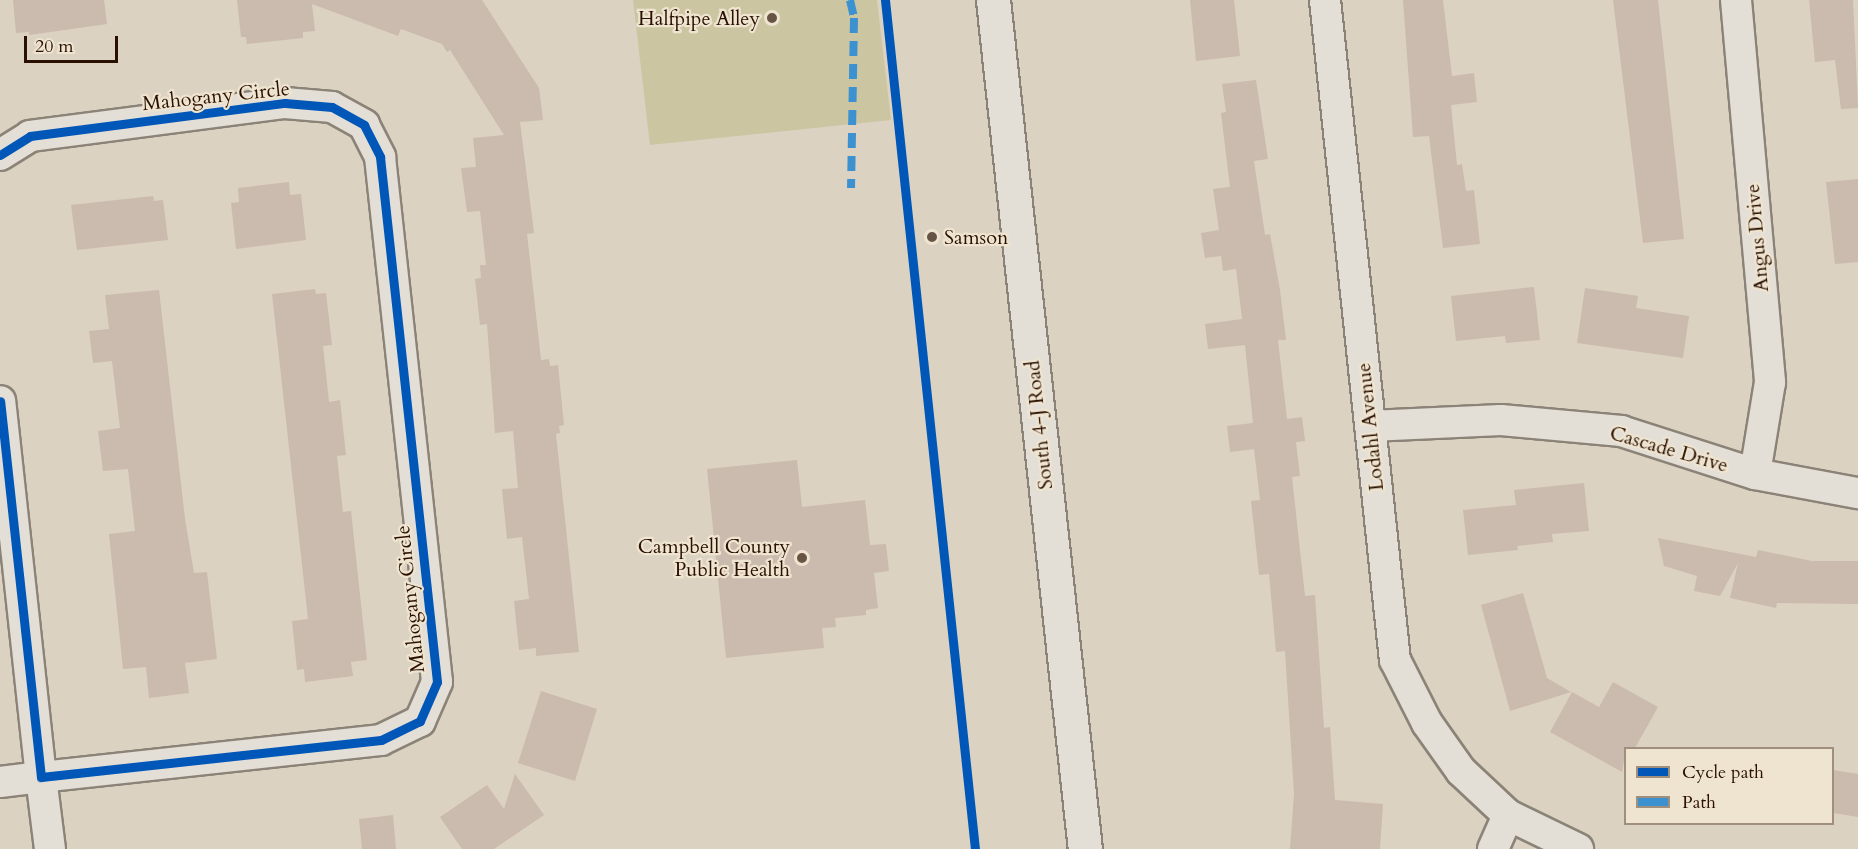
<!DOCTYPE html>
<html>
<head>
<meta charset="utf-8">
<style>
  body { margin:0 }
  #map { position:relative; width:1858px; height:849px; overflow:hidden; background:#dcd2c1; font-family:Cardo,serif }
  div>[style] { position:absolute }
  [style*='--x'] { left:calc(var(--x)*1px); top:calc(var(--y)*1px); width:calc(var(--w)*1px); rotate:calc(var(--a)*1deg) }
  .green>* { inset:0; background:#ccc5a2 }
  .building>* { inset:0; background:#cbbaae }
  .roads { filter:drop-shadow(2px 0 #8c8378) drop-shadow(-2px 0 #8c8378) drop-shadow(0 2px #8c8378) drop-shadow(0 -2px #8c8378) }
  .minor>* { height:30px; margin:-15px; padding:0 15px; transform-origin:15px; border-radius:15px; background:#e4dfd6 }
  .secondary>* { height:33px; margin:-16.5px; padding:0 16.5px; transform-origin:16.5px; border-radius:16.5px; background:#e4dfd6 }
  .quiet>* { height:8px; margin-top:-4px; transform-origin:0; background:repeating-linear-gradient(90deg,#3c92d0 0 15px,transparent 0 23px) }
  .cycleway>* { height:9px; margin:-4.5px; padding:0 4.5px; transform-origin:4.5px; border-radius:4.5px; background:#0057b8 }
  .dots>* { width:16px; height:16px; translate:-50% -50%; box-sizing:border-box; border:3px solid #efe4d0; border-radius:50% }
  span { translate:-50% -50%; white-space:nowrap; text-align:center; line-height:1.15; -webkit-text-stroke:4.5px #efe4d0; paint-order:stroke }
  .poi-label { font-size:20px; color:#291000 }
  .right { translate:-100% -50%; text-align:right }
  .left { translate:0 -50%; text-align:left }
  .street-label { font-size:20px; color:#291000 }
  .legend { position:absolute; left:1624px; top:747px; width:210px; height:78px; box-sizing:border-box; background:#efe4d0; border:2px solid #a08f7d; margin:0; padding:8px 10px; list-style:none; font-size:18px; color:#291000 }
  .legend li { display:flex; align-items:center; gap:12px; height:30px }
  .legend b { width:30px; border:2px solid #a08f7d }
  .scale { position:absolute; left:24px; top:36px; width:94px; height:27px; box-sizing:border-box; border:3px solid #291000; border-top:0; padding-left:8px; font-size:18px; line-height:21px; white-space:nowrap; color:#291000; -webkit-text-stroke:4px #efe4d0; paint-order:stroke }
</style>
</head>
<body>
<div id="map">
  <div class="green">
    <div style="clip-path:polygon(633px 0,877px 0,891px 120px,650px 145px)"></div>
  </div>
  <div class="building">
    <div style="clip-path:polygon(13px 0,104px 0,107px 24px,29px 35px,29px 32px,16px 33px)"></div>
    <div style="clip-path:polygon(237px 0,482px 0,539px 88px,543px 120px,520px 122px,534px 233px,527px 234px,541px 360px,549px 359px,550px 366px,558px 365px,564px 425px,559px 426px,560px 433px,556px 434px,579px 652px,536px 656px,536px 648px,519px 650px,514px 601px,529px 599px,523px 546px,522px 537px,507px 539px,502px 489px,518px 488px,513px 431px,495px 433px,487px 324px,480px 325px,475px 279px,481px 278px,480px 265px,486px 265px,480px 211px,467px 212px,461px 168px,476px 167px,473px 138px,504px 135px,450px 50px,447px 52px,442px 44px,401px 29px,398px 36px,312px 4px,315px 31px,303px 32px,303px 38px,247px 44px,246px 37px,241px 37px)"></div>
    <div style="clip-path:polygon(1190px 0,1234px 0,1240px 56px,1196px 61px)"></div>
    <div style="clip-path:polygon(1403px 0,1443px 0,1452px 76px,1474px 73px,1477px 102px,1451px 105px,1457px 165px,1462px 164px,1466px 191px,1474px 190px,1480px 244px,1443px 248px,1429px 136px,1413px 137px)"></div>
    <div style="clip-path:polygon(1613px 0,1658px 0,1684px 239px,1643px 243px)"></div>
    <div style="clip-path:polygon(1809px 0,1853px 0,1858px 108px,1841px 109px,1835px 60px,1815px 62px)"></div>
    <div style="clip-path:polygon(1256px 80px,1268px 159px,1254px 161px,1265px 235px,1270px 234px,1280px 290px,1286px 340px,1278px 340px,1287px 419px,1302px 417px,1305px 441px,1296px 442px,1300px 476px,1292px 477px,1305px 596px,1315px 595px,1324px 728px,1330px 727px,1335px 800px,1383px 804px,1380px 849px,1290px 849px,1294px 794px,1285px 651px,1276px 652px,1269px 574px,1259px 575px,1251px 501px,1260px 500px,1254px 449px,1230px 452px,1227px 426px,1253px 423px,1245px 345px,1208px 349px,1205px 324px,1242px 319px,1236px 269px,1223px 271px,1221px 256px,1205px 258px,1201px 233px,1219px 230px,1213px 189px,1230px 187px,1221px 113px,1226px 112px,1222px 84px)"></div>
    <div style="clip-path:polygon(1858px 179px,1858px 262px,1835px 264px,1826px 182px)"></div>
    <div style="clip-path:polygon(289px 182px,290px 195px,301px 194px,306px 240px,236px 249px,231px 203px,239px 202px,238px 188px)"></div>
    <div style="clip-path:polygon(153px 196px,154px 201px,163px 200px,168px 240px,77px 250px,71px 205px)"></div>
    <div style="clip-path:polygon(1534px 287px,1540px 340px,1506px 343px,1505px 336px,1456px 341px,1451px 296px)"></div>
    <div style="clip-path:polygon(1585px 288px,1638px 296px,1636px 308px,1689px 316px,1683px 358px,1577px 343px)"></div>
    <div style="clip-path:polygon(315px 289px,316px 294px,326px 293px,332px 345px,323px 346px,329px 402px,340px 400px,346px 455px,337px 456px,343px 512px,351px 511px,367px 660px,351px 662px,353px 676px,305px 682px,304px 669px,297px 670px,292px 621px,308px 619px,272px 294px)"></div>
    <div style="clip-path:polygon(159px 290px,185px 519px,194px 573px,207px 572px,217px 659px,185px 663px,189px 693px,149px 698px,146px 667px,123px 669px,109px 534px,135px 531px,128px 469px,103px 471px,98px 431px,120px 428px,112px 361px,93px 363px,89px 331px,109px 329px,105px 295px)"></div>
    <div style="clip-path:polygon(797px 460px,802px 507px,865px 500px,870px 545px,886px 544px,889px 571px,874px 573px,878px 608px,866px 610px,866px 615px,835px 618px,836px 627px,822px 628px,824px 648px,726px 658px,707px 469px)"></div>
    <div style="clip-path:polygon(1584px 483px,1589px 531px,1552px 534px,1553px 542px,1517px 546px,1518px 550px,1468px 555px,1463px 510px,1516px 505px,1514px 490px)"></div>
    <div style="clip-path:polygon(1658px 538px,1756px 557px,1758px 550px,1812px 561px,1858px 561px,1858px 604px,1777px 603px,1776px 608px,1730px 598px,1738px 563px,1720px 596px,1694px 591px,1697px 576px,1664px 566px)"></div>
    <div style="clip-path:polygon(1523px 593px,1547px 678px,1571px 692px,1510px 711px,1481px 605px)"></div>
    <div style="clip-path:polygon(1613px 682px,1658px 707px,1635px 748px,1626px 748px,1622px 772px,1550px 732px,1572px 692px,1599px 707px)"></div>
    <div style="clip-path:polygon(541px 691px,597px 709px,575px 781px,518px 763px)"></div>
    <div style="clip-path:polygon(1833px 770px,1858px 774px,1858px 817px,1833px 813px)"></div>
    <div style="clip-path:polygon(515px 774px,544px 815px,494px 849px,462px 849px,440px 817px,487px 785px,504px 809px)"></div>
    <div style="clip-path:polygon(393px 815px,396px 849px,362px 849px,359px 819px)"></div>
  </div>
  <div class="roads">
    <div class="minor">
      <div style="--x:1325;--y:0;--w:664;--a:83.95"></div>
      <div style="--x:1395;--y:660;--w:71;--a:63.1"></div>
      <div style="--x:1427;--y:723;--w:59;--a:54.7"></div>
      <div style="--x:1461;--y:771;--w:64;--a:43.1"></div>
      <div style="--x:1508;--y:815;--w:78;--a:25.9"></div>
      <div style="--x:1736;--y:0;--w:384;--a:84.9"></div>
      <div style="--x:1770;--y:382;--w:93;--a:99.3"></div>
      <div style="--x:0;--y:155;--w:36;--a:-32"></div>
      <div style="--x:30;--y:136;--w:257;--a:-7.4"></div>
      <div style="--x:285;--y:103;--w:47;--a:4.9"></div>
      <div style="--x:332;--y:107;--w:37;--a:29"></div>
      <div style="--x:364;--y:125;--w:36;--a:63"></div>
      <div style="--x:380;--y:157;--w:528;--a:83.8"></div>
      <div style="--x:437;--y:682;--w:43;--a:113.6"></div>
      <div style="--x:420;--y:721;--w:43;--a:154"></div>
      <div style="--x:381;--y:740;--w:342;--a:173.8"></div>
      <div style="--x:41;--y:777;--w:378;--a:-96.2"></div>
      <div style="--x:1370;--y:426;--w:131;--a:-2.6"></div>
      <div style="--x:1501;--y:420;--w:121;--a:5.2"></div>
      <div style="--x:1621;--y:431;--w:141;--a:17.8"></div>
      <div style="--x:1755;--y:474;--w:105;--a:10.5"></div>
      <div style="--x:0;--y:782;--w:41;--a:-7"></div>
      <div style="--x:41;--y:777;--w:73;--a:82.9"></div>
      <div style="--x:1493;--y:849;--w:37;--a:-66"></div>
    </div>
    <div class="secondary">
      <div style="--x:993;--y:0;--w:854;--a:83.82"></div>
    </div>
  </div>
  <div class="quiet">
    <div style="--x:850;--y:0;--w:18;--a:77"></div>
    <div style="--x:854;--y:18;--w:170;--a:91"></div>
  </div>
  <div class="cycleway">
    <div style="--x:885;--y:0;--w:854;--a:83.95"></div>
    <div style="--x:0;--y:155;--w:36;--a:-32"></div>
    <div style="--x:30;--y:136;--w:257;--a:-7.4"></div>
    <div style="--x:285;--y:103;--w:47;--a:4.9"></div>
    <div style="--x:332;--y:107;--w:37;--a:29"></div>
    <div style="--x:364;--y:125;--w:36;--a:63"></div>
    <div style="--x:380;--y:157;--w:528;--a:83.8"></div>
    <div style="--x:437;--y:682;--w:43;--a:113.6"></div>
    <div style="--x:420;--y:721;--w:43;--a:154"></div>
    <div style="--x:381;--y:740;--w:342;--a:173.8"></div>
    <div style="--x:41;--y:777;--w:378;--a:-96.2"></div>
  </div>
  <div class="dots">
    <div style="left:772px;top:18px;background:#685444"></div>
    <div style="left:932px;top:237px;background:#685444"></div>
    <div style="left:802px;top:558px;background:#685444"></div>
  </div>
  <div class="poi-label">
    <span class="right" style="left:760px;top:18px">Halfpipe Alley</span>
    <span class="left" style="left:944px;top:237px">Samson</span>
    <span class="right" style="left:790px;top:558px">Campbell County<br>Public Health</span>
  </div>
  <div class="street-label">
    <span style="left:216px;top:96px;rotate:-6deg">Mahogany Circle</span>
    <span style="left:1757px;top:238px;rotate:-95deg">Angus Drive</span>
    <span style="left:1039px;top:425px;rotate:-96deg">South 4-J Road</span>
    <span style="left:1370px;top:427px;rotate:-96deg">Lodahl Avenue</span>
    <span style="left:1669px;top:449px;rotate:16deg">Cascade Drive</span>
    <span style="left:410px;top:599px;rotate:-96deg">Mahogany Circle</span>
  </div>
  <ul class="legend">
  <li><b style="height:8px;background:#0057b8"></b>Cycle path</li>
  <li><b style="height:8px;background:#3c92d0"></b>Path</li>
  </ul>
  <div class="scale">20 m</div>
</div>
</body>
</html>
